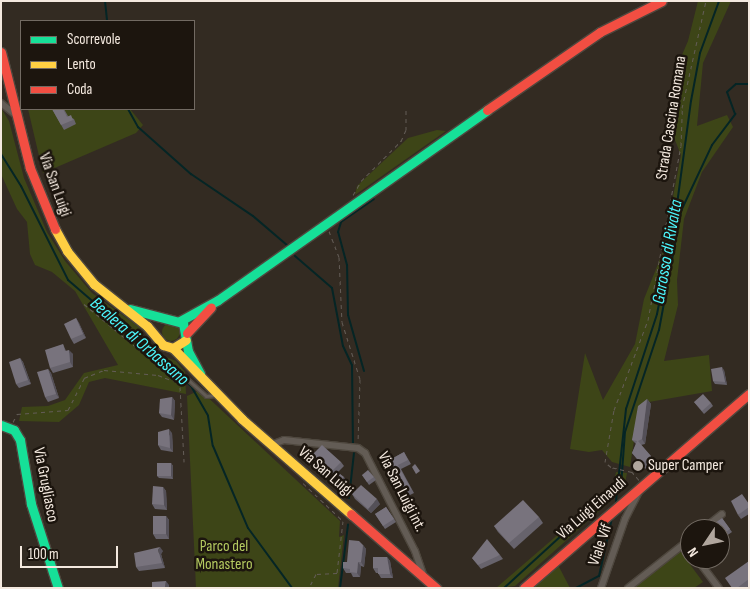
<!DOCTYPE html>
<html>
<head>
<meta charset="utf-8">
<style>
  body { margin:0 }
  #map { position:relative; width:750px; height:589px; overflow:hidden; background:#332b22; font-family:"Sofia Sans Condensed",sans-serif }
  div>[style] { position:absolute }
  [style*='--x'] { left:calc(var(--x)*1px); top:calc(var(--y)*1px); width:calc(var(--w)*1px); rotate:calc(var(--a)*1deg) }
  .green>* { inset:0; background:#3d4517 }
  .round { border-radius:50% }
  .stream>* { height:2px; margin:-1px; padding:0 1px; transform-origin:1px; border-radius:1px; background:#052525 }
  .path>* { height:1px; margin-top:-0.5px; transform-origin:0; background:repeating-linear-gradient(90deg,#635c56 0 4px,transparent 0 8px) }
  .roads { filter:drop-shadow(1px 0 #4e473e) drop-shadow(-1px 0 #4e473e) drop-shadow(0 1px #4e473e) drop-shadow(0 -1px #4e473e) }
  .lane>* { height:3px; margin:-1.5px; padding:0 1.5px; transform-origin:1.5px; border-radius:1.5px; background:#635c55 }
  .street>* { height:6px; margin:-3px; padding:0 3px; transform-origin:3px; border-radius:3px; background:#635c55 }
  .fast>* { height:9px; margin:-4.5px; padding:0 4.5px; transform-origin:4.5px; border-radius:4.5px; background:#16e098 }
  .slow>* { height:9px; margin:-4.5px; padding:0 4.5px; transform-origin:4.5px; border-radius:4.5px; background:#ffcf43 }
  .jam>* { height:9px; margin:-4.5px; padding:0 4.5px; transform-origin:4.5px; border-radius:4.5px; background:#f24e42 }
  .wall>* { inset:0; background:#67636c }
  .shaded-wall>* { inset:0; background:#545058 }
  .building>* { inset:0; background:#78737d }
  .dots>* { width:14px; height:14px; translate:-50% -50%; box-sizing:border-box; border:2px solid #1c150e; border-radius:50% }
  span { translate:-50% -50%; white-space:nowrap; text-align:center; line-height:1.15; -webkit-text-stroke:5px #1c150e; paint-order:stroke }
  .street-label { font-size:16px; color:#f4e9df }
  .poi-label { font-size:16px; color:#f4e9df }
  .left { translate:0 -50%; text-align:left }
  .park-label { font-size:16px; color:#b4ca60 }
  .water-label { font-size:18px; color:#4cf6fc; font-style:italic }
  .frame { position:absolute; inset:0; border:2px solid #f4e9df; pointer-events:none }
  .legend { position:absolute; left:20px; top:20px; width:175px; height:90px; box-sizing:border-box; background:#1c150e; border:1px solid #726a62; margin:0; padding:6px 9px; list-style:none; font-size:15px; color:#f4e9df }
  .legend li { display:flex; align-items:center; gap:10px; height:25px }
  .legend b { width:25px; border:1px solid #726a62 }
  .north { position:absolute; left:680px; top:519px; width:50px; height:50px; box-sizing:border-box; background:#1c150e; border:1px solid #726a62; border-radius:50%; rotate:236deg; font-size:14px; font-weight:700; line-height:20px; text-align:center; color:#f4e9df }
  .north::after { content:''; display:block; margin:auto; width:18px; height:22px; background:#b0a69d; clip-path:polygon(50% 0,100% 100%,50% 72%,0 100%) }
  .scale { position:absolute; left:20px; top:546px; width:98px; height:22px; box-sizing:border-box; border:2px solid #f4e9df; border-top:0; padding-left:6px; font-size:15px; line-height:18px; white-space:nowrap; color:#f4e9df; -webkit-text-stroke:4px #1c150e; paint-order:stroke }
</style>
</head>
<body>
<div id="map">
  <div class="green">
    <div style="clip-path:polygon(698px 1px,731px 1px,703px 63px,697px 126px,727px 115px,733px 127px,702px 172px,684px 219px,677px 280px,678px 305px,664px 361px,709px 355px,712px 391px,643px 403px,638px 414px,630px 467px,612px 462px,602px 450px,589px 452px,570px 449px,585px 353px,603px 400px,635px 344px,644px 299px,662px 254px,681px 155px,671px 130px,672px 78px,688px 41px)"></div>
    <div style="clip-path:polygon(1px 108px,9px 121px,24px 178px,47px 232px,65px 261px,92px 293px,139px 327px,144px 339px,161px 355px,176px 361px,185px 372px,186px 394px,105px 378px,89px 382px,79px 405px,59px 422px,19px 421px,22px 407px,48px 406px,65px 400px,84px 373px,118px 365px,75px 291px,52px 272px,35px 265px,30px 254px,27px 222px,17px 209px,1px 174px)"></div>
    <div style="clip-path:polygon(28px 109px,130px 109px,143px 125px,136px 133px,43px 173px)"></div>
    <div style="clip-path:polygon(437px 130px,446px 131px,355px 195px,357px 186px,408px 138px)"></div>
    <div class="round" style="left:162px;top:323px;width:18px;height:18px"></div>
    <div style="clip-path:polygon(200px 390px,340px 521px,339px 537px,344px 535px,338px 588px,196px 588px,187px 396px)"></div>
    <div style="clip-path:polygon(616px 472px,627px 473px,624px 489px,515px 586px,496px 588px,613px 487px)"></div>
    <div style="clip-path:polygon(680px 551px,703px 582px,694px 588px,633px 588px)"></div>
    <div style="clip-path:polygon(557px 563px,570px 588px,530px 588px)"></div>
  </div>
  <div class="stream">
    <div style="--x:105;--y:1;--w:20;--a:84"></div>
    <div style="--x:128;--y:109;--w:21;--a:61"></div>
    <div style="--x:138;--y:127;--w:71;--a:41.6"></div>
    <div style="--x:191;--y:174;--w:75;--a:34.1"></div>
    <div style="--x:253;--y:216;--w:45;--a:40.5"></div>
    <div style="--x:1;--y:154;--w:38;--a:58"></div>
    <div style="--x:21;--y:186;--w:105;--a:63.4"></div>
    <div style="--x:68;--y:280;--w:162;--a:40.8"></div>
    <div style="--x:191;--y:386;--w:34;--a:60"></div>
    <div style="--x:208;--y:416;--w:30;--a:81"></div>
    <div style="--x:213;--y:446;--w:89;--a:66.9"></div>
    <div style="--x:248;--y:528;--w:74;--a:53.7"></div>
    <div style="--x:295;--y:256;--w:49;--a:40.9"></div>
    <div style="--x:332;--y:288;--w:59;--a:79.3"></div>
    <div style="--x:343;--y:346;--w:21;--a:65"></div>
    <div style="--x:352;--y:365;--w:78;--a:89.3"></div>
    <div style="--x:364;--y:371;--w:58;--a:-105.9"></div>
    <div style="--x:348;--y:315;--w:50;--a:-91.1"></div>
    <div style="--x:347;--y:265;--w:34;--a:-105"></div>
    <div style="--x:338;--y:232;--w:10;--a:-73"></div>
    <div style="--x:341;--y:222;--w:40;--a:-34.9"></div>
    <div style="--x:621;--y:486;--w:54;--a:-85.8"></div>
    <div style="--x:625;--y:432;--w:108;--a:-71.6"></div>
    <div style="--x:659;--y:330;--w:121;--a:-79.5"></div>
    <div style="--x:681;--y:211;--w:73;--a:-64.8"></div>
    <div style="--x:712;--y:145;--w:39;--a:-53"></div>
    <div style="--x:735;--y:114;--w:23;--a:-110"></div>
    <div style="--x:727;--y:92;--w:12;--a:-42"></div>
    <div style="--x:736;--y:84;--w:13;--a:0"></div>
    <div style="--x:349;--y:498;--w:45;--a:-83.7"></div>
    <div style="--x:616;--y:501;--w:93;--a:-83.8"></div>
    <div style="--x:626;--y:409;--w:100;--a:-71.9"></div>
    <div style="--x:657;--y:314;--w:82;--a:-78.7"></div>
    <div style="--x:673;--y:234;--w:134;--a:-82.3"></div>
    <div style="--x:691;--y:101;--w:49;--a:-79.4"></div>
    <div style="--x:700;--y:53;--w:55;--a:-69.9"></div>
    <div style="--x:340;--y:588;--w:64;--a:-82.8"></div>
    <div style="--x:504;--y:588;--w:126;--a:-42.4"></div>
    <div style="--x:576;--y:588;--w:26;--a:-28"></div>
    <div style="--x:599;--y:576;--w:59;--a:-77.4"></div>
  </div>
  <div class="path">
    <div style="--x:353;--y:195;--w:16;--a:-60"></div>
    <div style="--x:361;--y:181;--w:57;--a:-45"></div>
    <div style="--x:401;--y:141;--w:12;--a:-66"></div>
    <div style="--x:406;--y:130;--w:22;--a:-90"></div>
    <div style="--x:329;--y:231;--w:28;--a:69"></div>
    <div style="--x:339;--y:257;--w:65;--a:87.4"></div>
    <div style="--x:342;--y:322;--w:60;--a:72.5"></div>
    <div style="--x:360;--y:379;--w:63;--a:91.8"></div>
    <div style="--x:84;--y:304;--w:119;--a:39.6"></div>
    <div style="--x:180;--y:387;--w:75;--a:86.9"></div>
    <div style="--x:13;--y:422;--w:9;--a:-63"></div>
    <div style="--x:17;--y:414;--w:51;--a:-4.5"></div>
    <div style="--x:68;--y:410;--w:36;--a:-63"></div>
    <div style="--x:84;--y:378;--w:22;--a:-22"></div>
    <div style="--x:104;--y:370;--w:54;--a:5.3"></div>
    <div style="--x:158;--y:375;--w:17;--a:21"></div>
    <div style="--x:639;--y:480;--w:11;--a:-131"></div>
    <div style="--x:632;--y:472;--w:22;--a:-167"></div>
    <div style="--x:611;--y:467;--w:8;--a:-140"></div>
    <div style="--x:605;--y:462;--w:53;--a:-80.2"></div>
    <div style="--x:614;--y:410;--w:96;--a:-69.3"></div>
    <div style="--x:648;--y:320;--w:177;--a:-79.3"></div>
    <div style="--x:681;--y:146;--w:38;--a:-88"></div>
    <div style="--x:682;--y:108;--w:110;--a:-77.4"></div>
    <div style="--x:303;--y:483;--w:55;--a:43.5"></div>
    <div style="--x:343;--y:521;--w:52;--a:96.6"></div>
    <div style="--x:337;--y:573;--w:21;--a:177"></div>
    <div style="--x:316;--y:574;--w:16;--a:117"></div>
  </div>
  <div class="roads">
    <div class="lane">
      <div style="--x:179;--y:382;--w:8;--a:-40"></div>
      <div style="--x:185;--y:377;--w:28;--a:42"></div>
      <div style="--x:206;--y:396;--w:9;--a:-6"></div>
    </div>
    <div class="street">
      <div style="--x:1;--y:103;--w:21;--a:39"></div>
      <div style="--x:271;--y:445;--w:14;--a:-21"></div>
      <div style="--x:284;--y:440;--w:74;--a:6.2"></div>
      <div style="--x:358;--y:448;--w:9;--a:36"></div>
      <div style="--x:365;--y:453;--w:110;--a:63"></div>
      <div style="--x:415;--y:551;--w:28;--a:71"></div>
      <div style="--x:703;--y:529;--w:24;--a:-38"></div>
      <div style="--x:697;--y:559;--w:36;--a:53"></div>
      <div style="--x:601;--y:588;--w:73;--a:-70.8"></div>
      <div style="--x:625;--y:519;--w:31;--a:-63"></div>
      <div style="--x:628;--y:588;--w:79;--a:-38.3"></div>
    </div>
    <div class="fast">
      <div style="--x:130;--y:309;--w:55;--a:14.8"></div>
      <div style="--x:183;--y:323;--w:28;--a:80"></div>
      <div style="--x:188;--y:351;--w:26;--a:62"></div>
      <div style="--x:180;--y:321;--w:43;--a:-28.9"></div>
      <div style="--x:218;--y:300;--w:329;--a:-35.2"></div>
      <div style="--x:1;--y:425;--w:14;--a:21"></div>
      <div style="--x:14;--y:430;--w:12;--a:59"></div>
      <div style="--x:20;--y:440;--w:65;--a:80.2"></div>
      <div style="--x:31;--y:504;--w:88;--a:72.2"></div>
    </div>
    <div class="slow">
      <div style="--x:55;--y:229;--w:25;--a:61"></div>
      <div style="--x:67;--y:251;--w:43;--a:50.7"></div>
      <div style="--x:94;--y:284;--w:68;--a:38.4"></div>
      <div style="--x:147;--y:326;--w:25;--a:50"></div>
      <div style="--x:163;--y:345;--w:10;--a:17"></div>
      <div style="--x:173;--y:348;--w:15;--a:-32"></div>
      <div style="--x:173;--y:348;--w:99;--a:45.8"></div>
      <div style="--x:242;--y:419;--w:145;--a:41.1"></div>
    </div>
    <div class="jam">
      <div style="--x:1;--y:52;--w:120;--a:76"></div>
      <div style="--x:30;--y:168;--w:66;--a:67.7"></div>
      <div style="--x:487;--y:110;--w:137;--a:-34.6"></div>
      <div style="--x:600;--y:32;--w:69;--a:-26.6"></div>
      <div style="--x:187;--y:333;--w:35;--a:-47"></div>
      <div style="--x:351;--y:514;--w:113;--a:41"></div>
      <div style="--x:524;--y:588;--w:297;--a:-40.8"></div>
    </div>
  </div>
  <div class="wall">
    <div style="clip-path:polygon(52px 109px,64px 109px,68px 116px,74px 119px,76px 124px,64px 130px)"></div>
    <div style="clip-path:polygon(76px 318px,79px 323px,86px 338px,74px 344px,71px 339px)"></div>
    <div style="clip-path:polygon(63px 344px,66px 351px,73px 354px,73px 367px,53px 373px,50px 368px)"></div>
    <div style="clip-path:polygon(20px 358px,23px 362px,31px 384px,19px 388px,16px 384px)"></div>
    <div style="clip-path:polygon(48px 369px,51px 373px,59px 398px,48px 402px,45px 397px)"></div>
    <div style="clip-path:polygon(724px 370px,727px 385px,715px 384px,713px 381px)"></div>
    <div style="clip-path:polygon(172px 397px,175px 401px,174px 420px,162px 417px,159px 413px)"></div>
    <div style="clip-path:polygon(647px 399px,651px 404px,645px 444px,641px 445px,654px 460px,645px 469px,632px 453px,636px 444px,632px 440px)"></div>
    <div style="clip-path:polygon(694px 402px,711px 403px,713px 406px,704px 414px)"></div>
    <div style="clip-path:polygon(172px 433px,173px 452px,161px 450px,158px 445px)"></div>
    <div style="clip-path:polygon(404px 452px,411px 464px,401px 469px,414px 493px,406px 497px,386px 462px)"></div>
    <div style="clip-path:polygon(307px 460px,341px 462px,344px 466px,338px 472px,346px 480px,342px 485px,323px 468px,319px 473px,310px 465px)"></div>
    <div style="clip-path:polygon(171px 463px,173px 466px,173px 479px,159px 478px,157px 476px)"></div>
    <div style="clip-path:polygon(362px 475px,374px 477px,376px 480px,369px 485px)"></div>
    <div style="clip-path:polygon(163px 487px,166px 491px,167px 510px,155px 509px,152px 504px)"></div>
    <div style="clip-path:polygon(352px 494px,380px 504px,371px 513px,355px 499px)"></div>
    <div style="clip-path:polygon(749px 504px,749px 514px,741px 519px,738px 515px)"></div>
    <div style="clip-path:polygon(386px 507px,396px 522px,385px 529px,375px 514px)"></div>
    <div style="clip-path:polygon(166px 516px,169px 520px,169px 539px,156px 539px,153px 534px)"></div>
    <div style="clip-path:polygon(539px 517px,543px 523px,514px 549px,498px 532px,494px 526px)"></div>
    <div style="clip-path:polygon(722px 518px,732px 532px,722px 539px,720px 536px)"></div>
    <div style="clip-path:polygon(363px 545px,366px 549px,364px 567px,361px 566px,360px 577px,353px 577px,351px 573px,346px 573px,343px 568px)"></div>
    <div style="clip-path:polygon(163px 551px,161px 554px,165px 568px,139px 571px,136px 567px)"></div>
    <div style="clip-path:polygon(500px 555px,503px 559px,481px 569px,472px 558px)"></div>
    <div style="clip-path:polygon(387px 557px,390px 561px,393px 578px,381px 578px,378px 573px,376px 573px,373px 568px)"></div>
    <div style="clip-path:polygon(749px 561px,749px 586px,746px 588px,732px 588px)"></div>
  </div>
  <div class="shaded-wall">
    <div style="clip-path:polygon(76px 318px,79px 323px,86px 338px,83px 334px)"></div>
    <div style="clip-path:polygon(69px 350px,73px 354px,73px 367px,70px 362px)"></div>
    <div style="clip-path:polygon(20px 358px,23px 362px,31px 384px,28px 380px)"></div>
    <div style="clip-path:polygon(722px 367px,724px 370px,727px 385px,725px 382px)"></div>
    <div style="clip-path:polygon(48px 369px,51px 373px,59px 398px,56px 394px)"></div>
    <div style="clip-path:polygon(172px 397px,175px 401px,174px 420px,171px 415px)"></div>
    <div style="clip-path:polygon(647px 399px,651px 404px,645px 444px,642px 439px)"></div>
    <div style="clip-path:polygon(169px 429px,172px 433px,173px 452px,170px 448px)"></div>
    <div style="clip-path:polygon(171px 463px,173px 466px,173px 479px,171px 476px)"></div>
    <div style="clip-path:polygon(344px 477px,346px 480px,342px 485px,340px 482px)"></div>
    <div style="clip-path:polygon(163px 487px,166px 491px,167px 510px,164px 505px)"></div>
    <div style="clip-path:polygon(377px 499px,380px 504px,371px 513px,368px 509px)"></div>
    <div style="clip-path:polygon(166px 516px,169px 520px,169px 539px,166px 534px)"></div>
    <div style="clip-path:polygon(363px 545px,366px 549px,364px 567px,361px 562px)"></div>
    <div style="clip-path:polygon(160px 547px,163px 551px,161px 554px,165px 568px,162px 563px,158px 550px)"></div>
    <div style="clip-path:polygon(387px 557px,390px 561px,393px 578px,390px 574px)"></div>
    <div style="clip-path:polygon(358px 562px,361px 566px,360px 577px,357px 573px)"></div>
    <div style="clip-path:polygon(166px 581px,169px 585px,169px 588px,165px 588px)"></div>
  </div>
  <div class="building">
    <div style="clip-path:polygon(52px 109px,63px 109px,67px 117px,71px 115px,73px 120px,61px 125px)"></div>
    <div style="clip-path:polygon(76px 318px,83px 334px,71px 339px,64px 324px)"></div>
    <div style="clip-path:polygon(63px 344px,65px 351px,69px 350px,70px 362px,50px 368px,45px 350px)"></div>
    <div style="clip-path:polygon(20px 358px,28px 380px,16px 384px,9px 362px)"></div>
    <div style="clip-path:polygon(722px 367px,725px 382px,713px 381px,711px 369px)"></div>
    <div style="clip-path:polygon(48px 369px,56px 394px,45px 397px,37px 372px)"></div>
    <div style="clip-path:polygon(703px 394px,711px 403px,702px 411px,694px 402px)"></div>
    <div style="clip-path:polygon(172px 397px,171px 415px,159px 413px,160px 399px)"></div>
    <div style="clip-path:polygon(647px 399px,642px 439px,638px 441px,651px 456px,642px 464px,632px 453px,637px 441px,632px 440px,638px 406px)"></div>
    <div style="clip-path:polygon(169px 429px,170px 448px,158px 445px,158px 432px)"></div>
    <div style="clip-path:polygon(322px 445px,341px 462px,330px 473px,320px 464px,316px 469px,307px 460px)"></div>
    <div style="clip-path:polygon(404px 452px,408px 460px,398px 465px,411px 489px,403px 493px,386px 462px)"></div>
    <div style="clip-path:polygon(157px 463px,171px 463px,171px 476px,157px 476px)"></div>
    <div style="clip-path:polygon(415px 464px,420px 471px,416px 474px,412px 467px)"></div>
    <div style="clip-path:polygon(368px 470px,374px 477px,367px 482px,362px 475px)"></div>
    <div style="clip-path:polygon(336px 471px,344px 477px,340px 482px,332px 475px)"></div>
    <div style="clip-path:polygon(361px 485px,377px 499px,368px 509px,352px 494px)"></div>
    <div style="clip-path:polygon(153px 486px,163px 487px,164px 505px,152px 504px)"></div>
    <div style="clip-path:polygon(742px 494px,749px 504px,749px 507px,738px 515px,731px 501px)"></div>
    <div style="clip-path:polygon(523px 500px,539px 517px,509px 543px,494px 526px)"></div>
    <div style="clip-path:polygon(386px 507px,394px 519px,383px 526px,375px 514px)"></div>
    <div style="clip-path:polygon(153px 516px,166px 516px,166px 534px,153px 534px)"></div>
    <div style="clip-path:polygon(722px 518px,730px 529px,720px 536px,720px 529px,715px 529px,712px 525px)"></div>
    <div style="clip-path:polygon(487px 539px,500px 555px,478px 565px,472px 558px)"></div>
    <div style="clip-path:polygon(349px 540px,359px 541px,363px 545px,361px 562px,358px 562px,357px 573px,350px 572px,350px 569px,343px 568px,343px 562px,347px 562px)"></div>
    <div style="clip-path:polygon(160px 547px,158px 550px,162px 563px,136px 567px,134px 553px)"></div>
    <div style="clip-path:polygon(373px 557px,387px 557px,390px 574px,378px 574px,378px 568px,373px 568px)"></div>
    <div style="clip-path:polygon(749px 561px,749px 579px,737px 588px,732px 588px,725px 578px)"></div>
    <div style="clip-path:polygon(166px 581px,165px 588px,152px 588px,152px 582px)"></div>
  </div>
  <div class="dots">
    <div style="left:638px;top:466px;background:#b0a69d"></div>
  </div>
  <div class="street-label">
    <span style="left:672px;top:118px;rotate:-81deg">Strada Cascina Romana</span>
    <span style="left:54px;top:185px;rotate:70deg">Via San Luigi</span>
    <span style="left:325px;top:472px;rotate:41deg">Via San Luigi</span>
    <span style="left:45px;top:485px;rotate:79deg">Via Grugliasco</span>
    <span style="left:401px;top:492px;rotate:63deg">Via San Luigi int.</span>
    <span style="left:592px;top:509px;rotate:-41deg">Via Luigi Einaudi</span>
    <span style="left:601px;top:545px;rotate:-71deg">Viale Vif</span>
  </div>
  <div class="poi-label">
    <span class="left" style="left:648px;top:466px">Super Camper</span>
  </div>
  <div class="park-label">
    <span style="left:224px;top:556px">Parco del<br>Monastero</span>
  </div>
  <div class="water-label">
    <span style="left:668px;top:252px;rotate:-80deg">Garosso di Rivalta</span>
    <span style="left:139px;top:342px;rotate:41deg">Bealera di Orbassano</span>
  </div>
  <div class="frame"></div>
  <ul class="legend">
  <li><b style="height:6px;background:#16e098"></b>Scorrevole</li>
  <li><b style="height:6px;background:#ffcf43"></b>Lento</li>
  <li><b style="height:6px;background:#f24e42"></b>Coda</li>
  </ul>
  <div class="north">N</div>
  <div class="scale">100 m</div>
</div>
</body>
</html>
